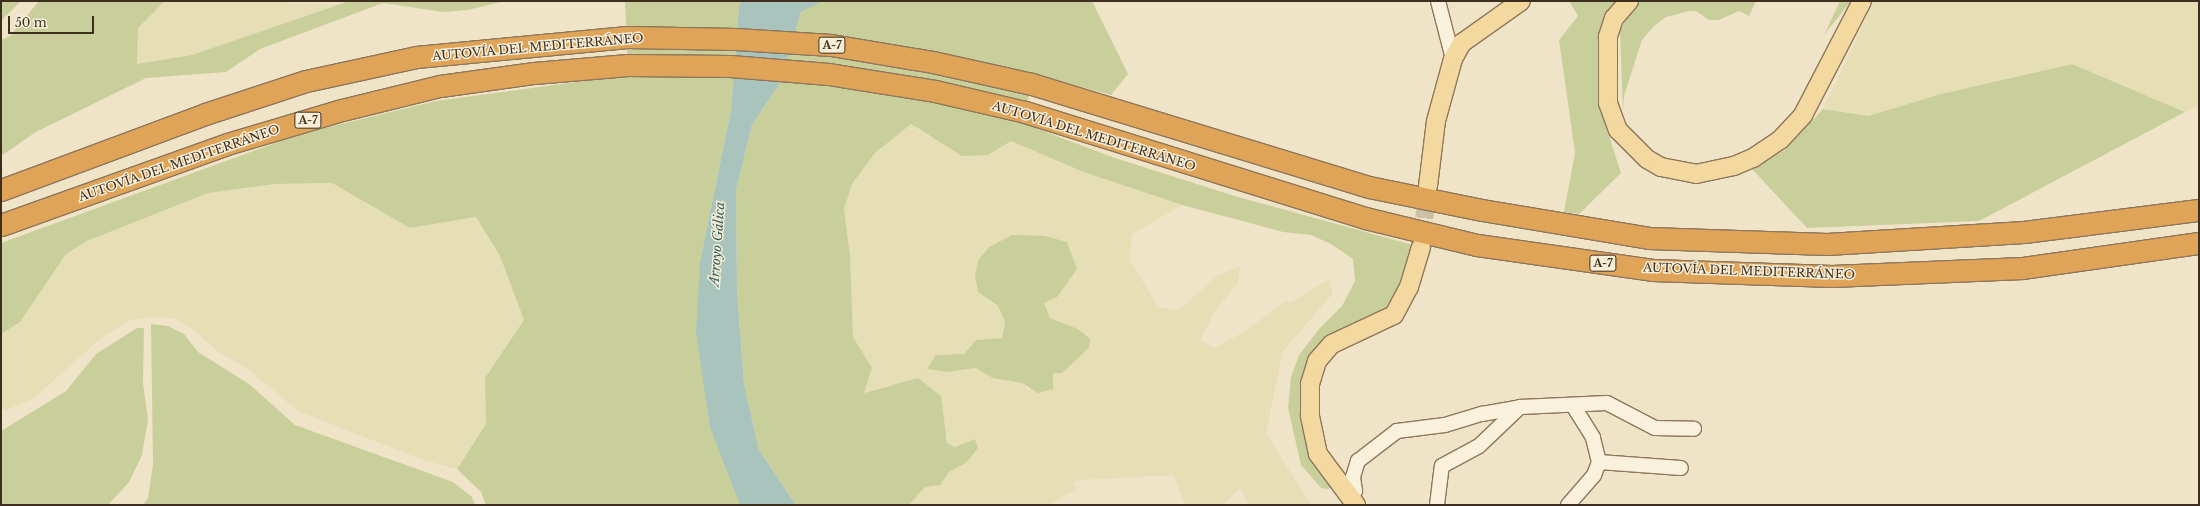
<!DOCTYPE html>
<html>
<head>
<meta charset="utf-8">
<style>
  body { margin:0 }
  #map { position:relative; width:2200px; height:506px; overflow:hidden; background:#f0e4c8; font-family:"Libre Baskerville",serif }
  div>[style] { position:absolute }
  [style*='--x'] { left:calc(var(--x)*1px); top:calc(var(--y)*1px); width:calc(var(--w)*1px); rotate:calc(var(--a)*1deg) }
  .farmland>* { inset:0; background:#e6deb5 }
  .green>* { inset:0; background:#c9cf9b }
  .water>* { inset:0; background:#a9c4bc }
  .major-tunnel>* { height:18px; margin-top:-9px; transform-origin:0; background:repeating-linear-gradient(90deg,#ccc0a6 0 18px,transparent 0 27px) }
  .roads { filter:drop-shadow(1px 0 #8d765c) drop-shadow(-1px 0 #8d765c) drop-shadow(0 1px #8d765c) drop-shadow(0 -1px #8d765c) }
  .minor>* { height:14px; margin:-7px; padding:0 7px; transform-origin:7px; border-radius:7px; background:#faf1dc }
  .major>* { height:18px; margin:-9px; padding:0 9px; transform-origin:9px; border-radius:9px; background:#f3d9a0 }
  .highway>* { height:21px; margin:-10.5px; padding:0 10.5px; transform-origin:10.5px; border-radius:10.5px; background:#e0a458 }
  span { translate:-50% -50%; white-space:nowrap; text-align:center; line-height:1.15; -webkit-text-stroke:3px #f7eed8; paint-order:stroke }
  .shield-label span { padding:1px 3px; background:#f7eed8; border:1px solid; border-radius:3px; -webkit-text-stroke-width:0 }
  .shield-label { font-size:11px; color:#3d2e20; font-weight:700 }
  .street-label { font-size:12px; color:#3d2e20 }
  .water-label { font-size:13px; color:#2f5d5a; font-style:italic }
  .frame { position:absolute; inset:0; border:2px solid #3d2e20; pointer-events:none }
  .scale { position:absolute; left:8px; top:16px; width:86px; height:18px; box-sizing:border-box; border:2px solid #3d2e20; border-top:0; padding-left:5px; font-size:12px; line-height:14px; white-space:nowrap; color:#3d2e20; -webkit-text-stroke:3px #f7eed8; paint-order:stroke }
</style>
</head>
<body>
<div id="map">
  <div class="farmland">
    <div style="clip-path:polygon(165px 1px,276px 1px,294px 4px,339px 4px,192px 55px,137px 64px,138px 28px)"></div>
    <div style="clip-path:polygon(1874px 1px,2199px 1px,2199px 106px,2185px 112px,2072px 64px,1941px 94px,1868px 116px,1823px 109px)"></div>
    <div style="clip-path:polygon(evenodd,911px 124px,925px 135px,988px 155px,1011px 141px,1086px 173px,1182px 205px,1132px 234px,1130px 260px,1158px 307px,1178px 311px,1217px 276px,1240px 266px,1238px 283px,1215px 311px,1200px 340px,1214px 348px,1242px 333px,1287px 300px,1290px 303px,1329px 279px,1333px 293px,1283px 351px,1266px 433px,1311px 505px,1249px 505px,1240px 488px,1222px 505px,1185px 505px,1174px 475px,1081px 480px,1073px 482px,1077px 489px,1049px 505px,909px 505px,925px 487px,940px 485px,949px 472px,966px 463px,975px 439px,955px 447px,947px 443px,948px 436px,889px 385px,864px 393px,872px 368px,853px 337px,850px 255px,844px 209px,852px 184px,875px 153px,911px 124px,1013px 235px,1064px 286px,1057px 297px,1044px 302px,1050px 318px,1078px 329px,1053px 373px,1029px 390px,1022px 383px,993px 378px,975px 368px,948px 372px,936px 355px,964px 354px,976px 340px,1002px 338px,1005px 322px,998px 306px,989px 302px,979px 259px,989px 247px,1013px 235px)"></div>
    <div style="clip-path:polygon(332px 183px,410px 228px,476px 217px,500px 256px,524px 320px,485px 378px,486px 424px,457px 469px,423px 460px,298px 411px,249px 370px,217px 351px,194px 330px,174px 318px,149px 317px,129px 321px,101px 338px,34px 398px,6px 410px,1px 408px,1px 334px,20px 322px,66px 254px,87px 241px,208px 193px,276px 184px)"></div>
  </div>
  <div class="green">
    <div style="clip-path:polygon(1px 1px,21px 1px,1px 21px)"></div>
    <div style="clip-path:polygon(39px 1px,165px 1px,138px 28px,137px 64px,192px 55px,349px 1px,505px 1px,468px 10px,443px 12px,383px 3px,260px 49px,226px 72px,146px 78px,36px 132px,1px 156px,1px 40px,10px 36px)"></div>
    <div style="clip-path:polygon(625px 1px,742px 1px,739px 5px,731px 110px,700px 262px,740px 505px,486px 505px,481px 492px,457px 469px,486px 424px,485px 378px,524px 320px,500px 256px,476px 217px,410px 228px,332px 183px,275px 184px,208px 193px,87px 241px,66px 254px,20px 322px,1px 334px,1px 243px,300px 134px,436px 101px,628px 75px)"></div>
    <div style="clip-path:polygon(822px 1px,1092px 1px,1128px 74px,1111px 95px,1035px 74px,1022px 123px,1115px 158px,1238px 197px,1431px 250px,1429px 258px,1409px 255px,1405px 275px,1388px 309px,1306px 368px,1333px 485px,1328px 489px,1321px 488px,1301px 465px,1288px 408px,1291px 377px,1299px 355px,1319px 329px,1342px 306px,1355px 281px,1353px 259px,1331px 244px,1311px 235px,1283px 232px,1182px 205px,1086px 173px,1011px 141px,988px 155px,962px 156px,911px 124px,875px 153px,852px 184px,844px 209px,850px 255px,853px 337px,872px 368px,864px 393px,918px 378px,941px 396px,947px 443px,955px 447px,975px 439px,978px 448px,966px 463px,949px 472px,940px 485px,925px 487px,909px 505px,796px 505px,759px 450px,744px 384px,737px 289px,736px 190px,752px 125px,780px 83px,801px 12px)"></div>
    <div style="clip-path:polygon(1569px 1px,1623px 1px,1601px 57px,1603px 117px,1621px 173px,1579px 214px,1564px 212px,1575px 153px,1559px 40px,1578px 16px)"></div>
    <div style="clip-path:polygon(1642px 1px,1756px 1px,1749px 16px,1739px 11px,1719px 20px,1709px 20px,1696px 11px,1689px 11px,1666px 17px,1653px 27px,1642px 40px,1624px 96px,1623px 111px,1620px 31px,1633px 6px)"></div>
    <div style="clip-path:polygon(1840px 1px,1851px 1px,1824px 35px)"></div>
    <div style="clip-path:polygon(2072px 64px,2185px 112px,1979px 221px,1807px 228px,1751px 168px,1785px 150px,1823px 109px,1868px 116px,1941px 94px)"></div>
    <div style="clip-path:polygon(1012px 235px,1045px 236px,1067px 242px,1077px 269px,1057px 297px,1044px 303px,1050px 318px,1078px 329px,1090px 339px,1089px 348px,1062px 373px,1053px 373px,1053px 389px,1038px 393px,1022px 383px,993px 378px,975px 368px,948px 372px,927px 369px,936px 355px,964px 354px,976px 340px,1002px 338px,1005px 322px,998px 306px,978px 292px,975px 275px,979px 259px,989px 247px)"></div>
    <div style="clip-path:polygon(151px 324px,168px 326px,184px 334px,198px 352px,249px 384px,295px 425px,453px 482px,472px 497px,475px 505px,143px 505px,148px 498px,153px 465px)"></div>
    <div style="clip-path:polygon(137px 328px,144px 328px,143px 383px,148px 420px,142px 455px,129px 482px,108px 505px,1px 505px,1px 431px,66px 391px,96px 354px)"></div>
  </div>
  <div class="water">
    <div style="clip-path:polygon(742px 1px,823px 1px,801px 12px,780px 83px,752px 125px,736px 190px,737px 289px,744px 384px,759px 450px,796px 505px,740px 505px,710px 427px,696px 333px,700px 262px,731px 110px,739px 5px)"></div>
  </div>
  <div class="major-tunnel">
    <div style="--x:1421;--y:245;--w:59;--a:-83.2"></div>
  </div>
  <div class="roads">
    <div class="minor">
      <div style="--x:1438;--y:1;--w:60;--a:75.5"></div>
      <div style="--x:1574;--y:407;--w:36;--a:58"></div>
      <div style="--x:1593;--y:438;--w:25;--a:76"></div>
      <div style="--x:1599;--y:462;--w:82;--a:4.2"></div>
      <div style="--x:1349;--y:496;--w:8;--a:-40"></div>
      <div style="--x:1355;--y:491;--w:14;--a:-98"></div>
      <div style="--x:1353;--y:477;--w:17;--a:-73"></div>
      <div style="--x:1358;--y:461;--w:49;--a:-37.6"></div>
      <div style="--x:1397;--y:431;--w:48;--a:-7.1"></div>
      <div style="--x:1445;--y:425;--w:39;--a:-17"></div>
      <div style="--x:1482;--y:414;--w:39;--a:-10"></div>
      <div style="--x:1520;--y:407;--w:87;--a:-2.6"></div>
      <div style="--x:1607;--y:403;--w:54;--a:27.5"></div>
      <div style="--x:1655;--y:428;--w:39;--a:1"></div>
      <div style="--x:1437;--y:505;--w:39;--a:-83"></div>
      <div style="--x:1442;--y:466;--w:42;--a:-28.4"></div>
      <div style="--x:1479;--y:446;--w:57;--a:-43.6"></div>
      <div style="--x:1568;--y:505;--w:40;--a:-49"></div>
      <div style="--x:1594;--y:475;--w:14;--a:-69"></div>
    </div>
    <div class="major">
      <div style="--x:1629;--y:1;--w:23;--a:131"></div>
      <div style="--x:1614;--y:18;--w:20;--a:108"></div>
      <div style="--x:1608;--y:37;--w:66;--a:90"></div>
      <div style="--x:1608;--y:103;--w:29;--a:70"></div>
      <div style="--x:1618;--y:130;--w:41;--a:45"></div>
      <div style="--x:1647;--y:159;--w:16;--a:30"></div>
      <div style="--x:1661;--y:167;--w:36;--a:11"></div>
      <div style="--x:1696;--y:174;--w:39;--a:-12"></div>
      <div style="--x:1734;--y:166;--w:21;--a:-23"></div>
      <div style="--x:1753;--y:158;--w:32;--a:-34"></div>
      <div style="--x:1780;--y:140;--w:34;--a:-47"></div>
      <div style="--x:1803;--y:115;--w:128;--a:-62.6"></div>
      <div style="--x:1428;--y:186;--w:65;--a:-83"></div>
      <div style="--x:1436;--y:121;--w:64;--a:-74.7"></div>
      <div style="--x:1453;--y:59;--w:18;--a:-61"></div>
      <div style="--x:1462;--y:43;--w:72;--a:-35.4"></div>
      <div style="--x:1356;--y:505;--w:64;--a:-126.7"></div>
      <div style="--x:1318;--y:454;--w:40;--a:-102"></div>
      <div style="--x:1310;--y:415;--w:31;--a:-90"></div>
      <div style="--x:1310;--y:384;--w:24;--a:-73"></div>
      <div style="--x:1317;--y:361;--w:23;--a:-49"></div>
      <div style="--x:1332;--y:344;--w:68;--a:-25.1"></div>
      <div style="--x:1394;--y:315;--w:32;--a:-62"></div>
      <div style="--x:1409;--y:287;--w:42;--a:-73.3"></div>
    </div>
    <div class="highway">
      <div style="--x:1;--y:190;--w:218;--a:-20.4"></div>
      <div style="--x:205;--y:114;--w:106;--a:-18.1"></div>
      <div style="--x:306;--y:81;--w:113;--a:-12.3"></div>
      <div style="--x:416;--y:57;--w:212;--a:-5.4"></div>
      <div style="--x:627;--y:37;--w:109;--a:1.1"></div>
      <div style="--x:736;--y:39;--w:95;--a:3.6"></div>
      <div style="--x:831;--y:45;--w:103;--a:9.5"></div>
      <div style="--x:933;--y:62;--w:101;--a:12.5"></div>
      <div style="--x:1032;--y:84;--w:352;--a:17"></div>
      <div style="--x:1369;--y:187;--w:115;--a:11.5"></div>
      <div style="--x:1482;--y:210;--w:169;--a:9.5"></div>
      <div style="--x:1649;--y:238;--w:178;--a:1.9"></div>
      <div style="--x:1827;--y:244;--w:197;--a:-3.5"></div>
      <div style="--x:2024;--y:232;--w:176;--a:-7.2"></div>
      <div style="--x:1;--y:225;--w:240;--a:-19.7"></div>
      <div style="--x:227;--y:144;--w:120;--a:-16.5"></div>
      <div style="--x:342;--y:110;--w:101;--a:-13.8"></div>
      <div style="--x:440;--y:86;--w:95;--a:-7.9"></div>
      <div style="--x:534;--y:73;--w:94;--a:-4.9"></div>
      <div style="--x:628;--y:65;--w:102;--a:0.6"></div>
      <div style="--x:730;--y:66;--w:99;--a:4.6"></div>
      <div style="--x:829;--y:74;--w:107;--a:9.1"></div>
      <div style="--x:935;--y:91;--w:92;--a:13.1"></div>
      <div style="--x:1025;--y:112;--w:356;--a:17.3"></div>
      <div style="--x:1365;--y:218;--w:115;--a:13.6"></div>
      <div style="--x:1477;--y:245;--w:177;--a:8.1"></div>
      <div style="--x:1652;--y:270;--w:180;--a:1.9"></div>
      <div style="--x:1832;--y:276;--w:191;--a:-2.4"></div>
      <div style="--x:2023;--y:268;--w:178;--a:-8.1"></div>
    </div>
  </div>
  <div class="shield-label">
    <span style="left:832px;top:45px">A-7</span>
    <span style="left:308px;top:120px">A-7</span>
    <span style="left:1603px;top:263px">A-7</span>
  </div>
  <div class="street-label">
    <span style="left:538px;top:47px;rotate:-5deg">AUTOVÍA DEL MEDITERRÁNEO</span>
    <span style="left:1094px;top:136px;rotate:17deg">AUTOVÍA DEL MEDITERRÁNEO</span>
    <span style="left:179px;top:163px;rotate:-19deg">AUTOVÍA DEL MEDITERRÁNEO</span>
    <span style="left:1749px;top:271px;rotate:2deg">AUTOVÍA DEL MEDITERRÁNEO</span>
  </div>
  <div class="water-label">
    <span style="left:718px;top:244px;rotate:-86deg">Arroyo Gálica</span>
  </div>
  <div class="frame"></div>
  <div class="scale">50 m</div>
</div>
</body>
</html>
